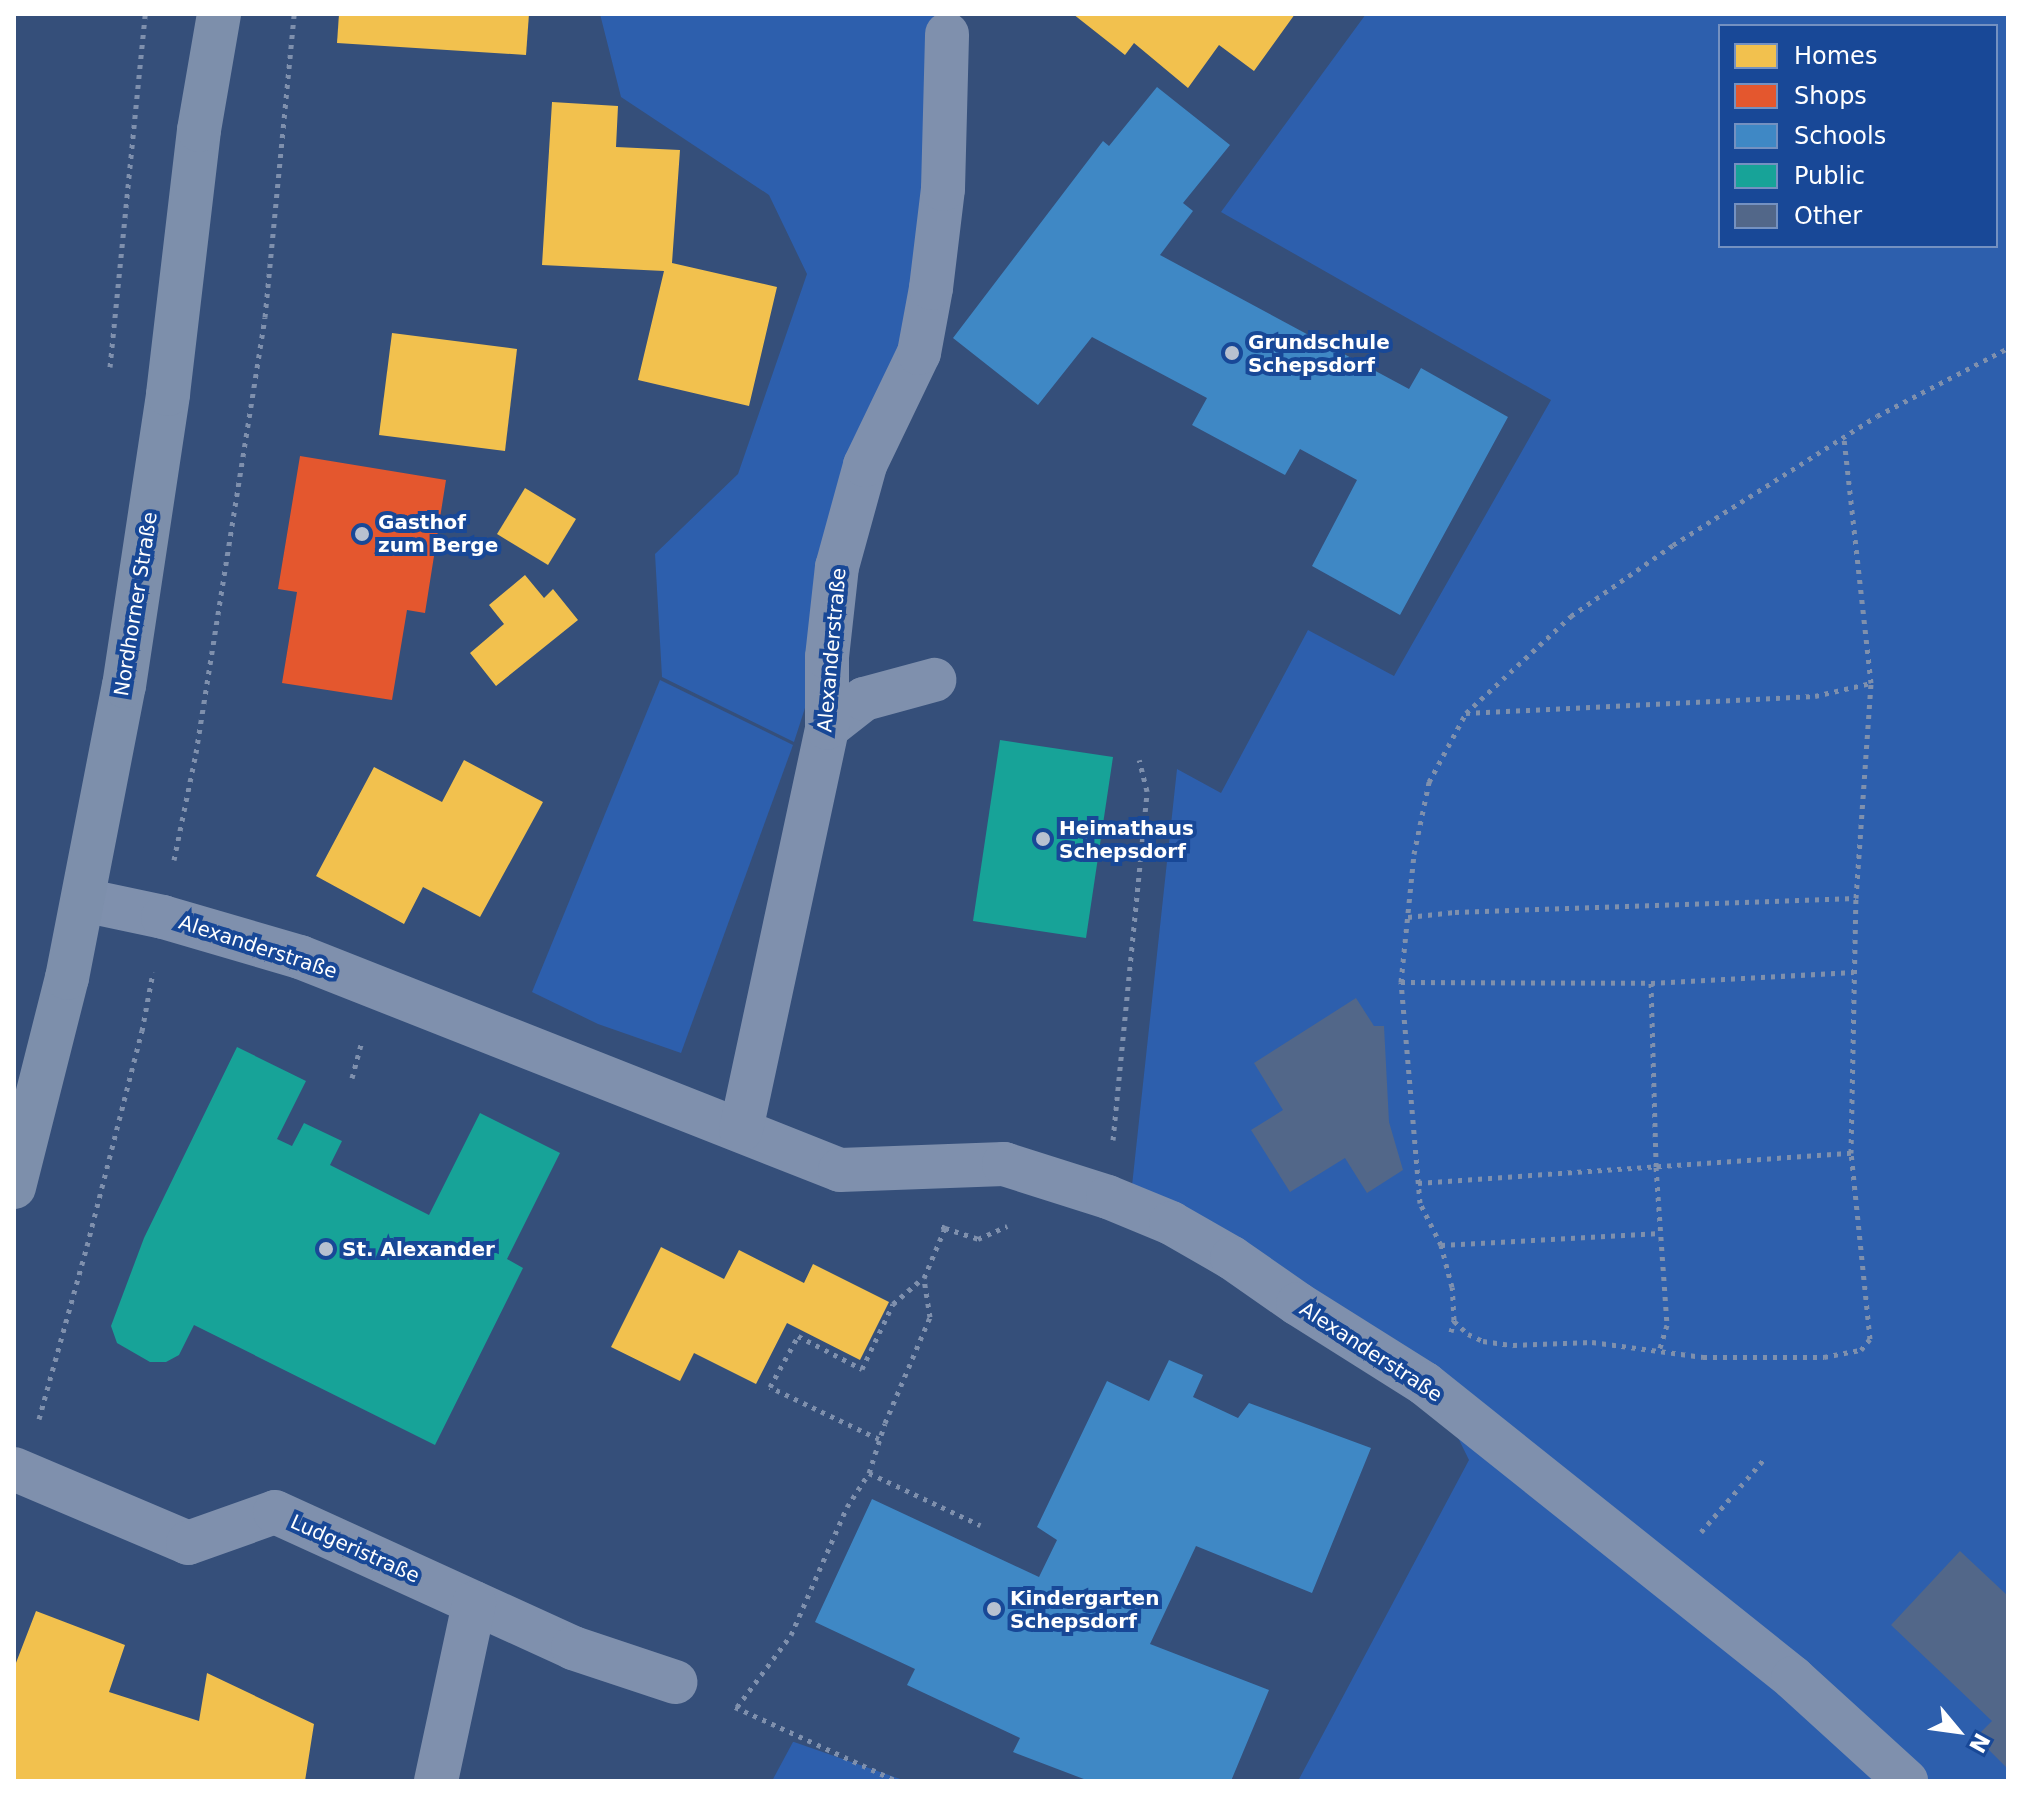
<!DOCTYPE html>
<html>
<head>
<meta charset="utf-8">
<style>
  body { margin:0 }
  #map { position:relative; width:2022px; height:1795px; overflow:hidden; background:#354f7a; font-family:"DejaVu Sans",sans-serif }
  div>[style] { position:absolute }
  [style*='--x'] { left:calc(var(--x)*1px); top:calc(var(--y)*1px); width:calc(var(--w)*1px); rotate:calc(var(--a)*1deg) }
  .green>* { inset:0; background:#2d5fad }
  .homes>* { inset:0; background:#f2c14e }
  .shops>* { inset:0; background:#e4572e }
  .schools>* { inset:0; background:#3f88c5 }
  .public>* { inset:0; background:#17a398 }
  .building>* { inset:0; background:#526789 }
  .path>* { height:5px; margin-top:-2.5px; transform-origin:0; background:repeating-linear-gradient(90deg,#7f90ad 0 4px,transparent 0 10px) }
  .minor>* { height:44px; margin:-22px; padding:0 22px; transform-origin:22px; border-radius:22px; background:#7f90ad }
  .major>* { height:44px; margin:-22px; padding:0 22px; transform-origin:22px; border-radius:22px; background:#7d8fab }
  .dots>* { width:22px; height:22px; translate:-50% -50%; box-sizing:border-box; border:4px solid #184897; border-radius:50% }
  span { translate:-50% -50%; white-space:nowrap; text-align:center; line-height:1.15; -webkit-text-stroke:8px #184897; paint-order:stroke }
  .poi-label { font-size:20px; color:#fff; font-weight:700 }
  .left { translate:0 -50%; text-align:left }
  .street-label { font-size:20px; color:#fff }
  .frame { position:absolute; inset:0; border:16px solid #fff; pointer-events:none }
  .legend { position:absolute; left:1718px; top:24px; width:280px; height:224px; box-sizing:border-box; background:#184897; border:2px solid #7491c1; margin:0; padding:10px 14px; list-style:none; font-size:24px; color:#fff }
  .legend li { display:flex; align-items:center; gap:16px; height:40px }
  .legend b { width:40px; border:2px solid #7491c1 }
  .north { position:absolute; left:1918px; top:1691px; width:80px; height:80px; -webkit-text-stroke:6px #184897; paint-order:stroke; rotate:119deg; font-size:22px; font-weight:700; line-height:32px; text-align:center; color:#fff }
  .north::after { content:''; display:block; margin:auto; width:28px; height:36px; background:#fff; clip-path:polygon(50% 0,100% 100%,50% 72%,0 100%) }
</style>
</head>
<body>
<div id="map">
  <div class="green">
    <div style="clip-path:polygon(600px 14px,960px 14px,957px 65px,911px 380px,794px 742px,662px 677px,655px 554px,738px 474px,807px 274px,769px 195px,621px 97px)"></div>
    <div style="clip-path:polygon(evenodd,1366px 14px,2008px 14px,2008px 1781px,1298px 1781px,1469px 1460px,1432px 1385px,1131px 1195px,1177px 769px,1221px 793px,1308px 630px,1394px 676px,1551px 400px,1221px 212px,1366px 14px,1720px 26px,1996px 26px,1996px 246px,1720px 246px,1720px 26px)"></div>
    <div style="clip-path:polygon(660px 680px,793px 745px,681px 1053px,598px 1024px,532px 992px)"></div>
    <div style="clip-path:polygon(793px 1742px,794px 1742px,906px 1781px,772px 1781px)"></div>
  </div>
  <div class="homes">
    <div style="clip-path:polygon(339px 14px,529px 14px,526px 55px,337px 43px)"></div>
    <div style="clip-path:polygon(1073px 14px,1295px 14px,1254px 71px,1219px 45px,1188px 88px,1134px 43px,1125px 55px)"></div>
    <div style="clip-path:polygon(552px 102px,618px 106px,616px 147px,680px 150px,672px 263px,777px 287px,749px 406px,638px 380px,664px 271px,542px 265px)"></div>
    <div style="clip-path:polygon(392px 333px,517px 349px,505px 451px,379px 435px)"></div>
    <div style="clip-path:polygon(525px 488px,576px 519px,548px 565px,497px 534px)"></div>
    <div style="clip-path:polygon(525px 575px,544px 598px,553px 589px,578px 620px,496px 686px,470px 653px,504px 624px,489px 605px)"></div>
    <div style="clip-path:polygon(464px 760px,543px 802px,480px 917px,423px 887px,404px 924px,316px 876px,374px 767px,442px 802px)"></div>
    <div style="clip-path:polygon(661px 1247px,724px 1279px,739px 1250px,804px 1283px,813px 1264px,889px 1302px,860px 1360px,787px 1323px,756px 1384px,694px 1353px,680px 1381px,611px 1347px)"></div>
    <div style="clip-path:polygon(36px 1611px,125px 1645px,109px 1692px,199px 1721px,207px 1673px,314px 1724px,305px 1781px,14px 1781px,14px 1668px)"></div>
  </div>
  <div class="shops">
    <div style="clip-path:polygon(300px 456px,446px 480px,425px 613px,407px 610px,392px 700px,282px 683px,297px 592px,278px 589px)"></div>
  </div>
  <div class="schools">
    <div style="clip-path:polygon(1157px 87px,1230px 145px,1183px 203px,1193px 211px,1160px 255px,1409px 389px,1421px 368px,1508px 417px,1400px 615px,1312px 566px,1357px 480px,1300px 449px,1285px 475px,1192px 425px,1207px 398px,1092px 337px,1038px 405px,953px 338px,1103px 141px,1109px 146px)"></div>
    <div style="clip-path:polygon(1169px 1360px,1203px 1375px,1193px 1397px,1238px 1418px,1249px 1403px,1371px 1448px,1312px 1593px,1196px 1546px,1150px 1644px,1269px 1690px,1231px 1781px,1089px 1781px,1013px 1752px,1020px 1738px,907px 1685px,915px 1669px,815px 1622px,872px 1499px,1039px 1577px,1057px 1540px,1037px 1527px,1107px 1381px,1149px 1401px)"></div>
  </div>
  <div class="public">
    <div style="clip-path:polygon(1000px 740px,1113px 757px,1086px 938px,973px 921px)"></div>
    <div style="clip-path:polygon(237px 1047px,306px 1081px,277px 1139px,292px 1146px,304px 1123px,342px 1141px,330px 1165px,429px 1215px,480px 1113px,560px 1153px,507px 1259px,523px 1268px,435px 1445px,194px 1325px,179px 1355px,166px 1362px,150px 1362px,117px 1343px,111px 1326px,144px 1238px)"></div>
  </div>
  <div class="building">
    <div style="clip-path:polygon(1356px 998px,1374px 1026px,1384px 1026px,1389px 1122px,1403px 1170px,1367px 1193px,1345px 1158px,1290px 1192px,1251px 1130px,1283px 1110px,1254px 1063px)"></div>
    <div style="clip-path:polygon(1960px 1551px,2008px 1596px,2008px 1769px,1976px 1737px,1992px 1721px,1891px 1625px)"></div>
  </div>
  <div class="path">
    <div style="--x:110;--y:367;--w:355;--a:-84.3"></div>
    <div style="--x:1466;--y:713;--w:349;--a:-2.8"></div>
    <div style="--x:1815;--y:696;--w:57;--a:-13.1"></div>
    <div style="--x:174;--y:860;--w:109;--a:-78.4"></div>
    <div style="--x:196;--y:753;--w:441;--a:-81"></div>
    <div style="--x:265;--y:317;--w:304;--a:-84.5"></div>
    <div style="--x:1408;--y:917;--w:47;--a:-6.1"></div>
    <div style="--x:1455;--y:912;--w:401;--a:-2"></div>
    <div style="--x:1401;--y:982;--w:250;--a:0.2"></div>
    <div style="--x:1651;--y:983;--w:203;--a:-3.1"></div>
    <div style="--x:1651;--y:983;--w:184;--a:88.4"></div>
    <div style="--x:1656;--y:1167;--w:158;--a:86"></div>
    <div style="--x:1667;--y:1325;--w:27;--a:107"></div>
    <div style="--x:352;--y:1078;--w:38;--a:-75"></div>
    <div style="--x:1113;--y:1140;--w:351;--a:-84.4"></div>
    <div style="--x:1147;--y:791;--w:32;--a:-104"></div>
    <div style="--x:1418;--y:1183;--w:434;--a:-4"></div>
    <div style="--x:945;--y:1228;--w:35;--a:18"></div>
    <div style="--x:978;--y:1239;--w:32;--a:-24"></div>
    <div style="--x:1441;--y:1245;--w:220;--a:-3.1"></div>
    <div style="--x:1454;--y:1321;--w:19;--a:43"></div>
    <div style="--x:1468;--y:1334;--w:17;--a:25"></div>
    <div style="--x:1483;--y:1341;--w:30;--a:8"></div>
    <div style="--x:1513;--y:1345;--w:79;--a:-2.2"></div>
    <div style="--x:1592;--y:1342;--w:112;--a:7.7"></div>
    <div style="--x:1703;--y:1357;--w:121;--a:0"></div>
    <div style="--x:1824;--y:1357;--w:38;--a:-11"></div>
    <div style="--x:1861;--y:1350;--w:14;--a:-51"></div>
    <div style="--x:1870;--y:1339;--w:187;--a:-95.8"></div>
    <div style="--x:1851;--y:1153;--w:255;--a:-88.9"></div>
    <div style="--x:1856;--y:898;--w:216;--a:-86"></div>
    <div style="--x:1871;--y:683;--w:247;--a:-96.3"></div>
    <div style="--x:1451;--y:1332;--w:12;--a:-76"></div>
    <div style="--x:1454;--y:1320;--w:33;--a:-93"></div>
    <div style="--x:1452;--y:1287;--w:43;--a:-104.7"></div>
    <div style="--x:1441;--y:1245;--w:47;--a:-116.6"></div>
    <div style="--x:1420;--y:1203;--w:222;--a:-94.9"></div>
    <div style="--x:1401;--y:982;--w:129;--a:-84.2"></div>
    <div style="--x:1414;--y:854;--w:74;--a:-78.2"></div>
    <div style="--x:1429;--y:782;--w:78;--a:-61.8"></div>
    <div style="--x:1466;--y:713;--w:143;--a:-42.7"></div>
    <div style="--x:1571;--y:616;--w:124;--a:-34.8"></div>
    <div style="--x:1673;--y:545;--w:241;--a:-32.3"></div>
    <div style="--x:1877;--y:416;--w:148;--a:-27.4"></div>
    <div style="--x:39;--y:1419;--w:180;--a:-74.5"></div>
    <div style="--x:87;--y:1246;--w:222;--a:-75.7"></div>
    <div style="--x:142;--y:1031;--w:60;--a:-79.4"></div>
    <div style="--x:879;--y:1439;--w:121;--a:-154.5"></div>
    <div style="--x:770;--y:1387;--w:58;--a:-61.2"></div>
    <div style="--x:798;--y:1336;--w:72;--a:27.3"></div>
    <div style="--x:862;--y:1369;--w:72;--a:-64.5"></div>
    <div style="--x:893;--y:1304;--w:40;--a:-41"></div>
    <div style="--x:869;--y:1473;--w:123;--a:25.1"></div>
    <div style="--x:1701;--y:1532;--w:99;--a:-49.1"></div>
    <div style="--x:735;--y:1707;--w:178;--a:24.6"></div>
    <div style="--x:737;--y:1707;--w:90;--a:-53.1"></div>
    <div style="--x:791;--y:1635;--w:140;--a:-66.4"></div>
    <div style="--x:847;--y:1507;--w:40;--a:-57.1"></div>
    <div style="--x:869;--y:1473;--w:52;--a:-72.3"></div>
    <div style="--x:885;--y:1423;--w:115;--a:-67"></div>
    <div style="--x:930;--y:1317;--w:39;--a:-99"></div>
    <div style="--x:924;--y:1278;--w:54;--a:-67.2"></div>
    <div style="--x:945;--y:1228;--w:7;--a:-153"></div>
  </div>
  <div class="minor">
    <div style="--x:827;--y:728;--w:47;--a:-38.1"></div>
    <div style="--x:864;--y:699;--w:73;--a:-15.2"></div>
    <div style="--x:83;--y:900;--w:82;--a:12"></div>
    <div style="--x:163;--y:917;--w:143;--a:16.3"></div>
    <div style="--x:300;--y:957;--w:580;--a:21.53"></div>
    <div style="--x:840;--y:1170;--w:164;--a:-2.1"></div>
    <div style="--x:1004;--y:1164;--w:109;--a:17.6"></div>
    <div style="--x:1108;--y:1197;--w:68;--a:22.4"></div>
    <div style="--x:1171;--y:1223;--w:70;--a:29.8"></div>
    <div style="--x:1232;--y:1258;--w:80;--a:34.9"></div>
    <div style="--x:1298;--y:1304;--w:150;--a:32.2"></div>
    <div style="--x:1425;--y:1384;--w:471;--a:38.6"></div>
    <div style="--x:1793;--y:1678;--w:153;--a:42.3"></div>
    <div style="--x:741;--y:1130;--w:411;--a:-77.9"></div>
    <div style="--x:827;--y:728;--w:71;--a:-90"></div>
    <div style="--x:827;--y:657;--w:91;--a:-83.7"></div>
    <div style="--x:837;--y:567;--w:106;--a:-74.6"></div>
    <div style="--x:865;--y:465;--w:124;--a:-64.3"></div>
    <div style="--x:919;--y:353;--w:66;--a:-79.5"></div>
    <div style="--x:931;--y:288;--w:100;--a:-83.1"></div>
    <div style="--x:943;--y:189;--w:155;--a:-88.5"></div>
    <div style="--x:14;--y:1469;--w:189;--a:23"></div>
    <div style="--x:188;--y:1543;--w:92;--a:-19.6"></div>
    <div style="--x:275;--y:1512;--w:328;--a:24.5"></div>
    <div style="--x:573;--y:1648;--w:108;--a:18.4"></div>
    <div style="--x:436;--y:1781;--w:182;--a:-77.9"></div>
  </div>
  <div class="major">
    <div style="--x:14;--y:1187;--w:216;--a:-75.8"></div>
    <div style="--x:67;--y:978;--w:298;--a:-79"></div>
    <div style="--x:124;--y:686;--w:295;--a:-81.4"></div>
    <div style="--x:168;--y:394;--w:266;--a:-83.3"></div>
    <div style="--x:199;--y:130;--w:118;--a:-80.2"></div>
  </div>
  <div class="dots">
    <div style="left:1232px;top:353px;background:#b8c1d0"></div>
    <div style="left:362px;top:534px;background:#b8c1d0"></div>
    <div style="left:1043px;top:839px;background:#b8c1d0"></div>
    <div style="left:326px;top:1249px;background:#b8c1d0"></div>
    <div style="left:994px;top:1609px;background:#b8c1d0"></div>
  </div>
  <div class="poi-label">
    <span class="left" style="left:1248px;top:354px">Grundschule<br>Schepsdorf</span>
    <span class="left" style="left:378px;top:534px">Gasthof<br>zum Berge</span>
    <span class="left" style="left:1059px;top:840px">Heimathaus<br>Schepsdorf</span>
    <span class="left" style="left:342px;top:1249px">St. Alexander</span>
    <span class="left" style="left:1010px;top:1610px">Kindergarten<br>Schepsdorf</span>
  </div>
  <div class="street-label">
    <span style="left:136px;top:604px;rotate:-81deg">Nordhorner Straße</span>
    <span style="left:832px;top:650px;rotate:-85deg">Alexanderstraße</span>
    <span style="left:258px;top:947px;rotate:18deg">Alexanderstraße</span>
    <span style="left:1371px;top:1352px;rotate:33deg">Alexanderstraße</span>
    <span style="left:355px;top:1549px;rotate:24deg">Ludgeristraße</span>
  </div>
  <div class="frame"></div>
  <ul class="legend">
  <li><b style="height:22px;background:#f2c14e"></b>Homes</li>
  <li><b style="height:22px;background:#e4572e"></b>Shops</li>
  <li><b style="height:22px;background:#3f88c5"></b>Schools</li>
  <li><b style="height:22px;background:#17a398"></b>Public</li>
  <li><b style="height:22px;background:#526789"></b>Other</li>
  </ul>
  <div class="north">N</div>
</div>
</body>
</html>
